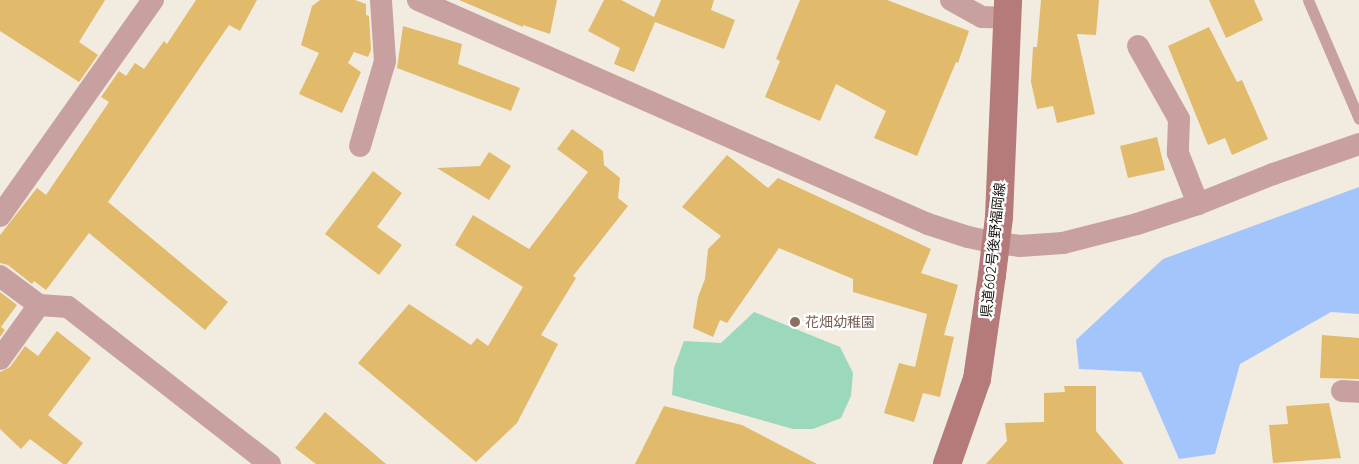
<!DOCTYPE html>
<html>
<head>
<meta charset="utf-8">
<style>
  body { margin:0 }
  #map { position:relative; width:1359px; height:464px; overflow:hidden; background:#f2ece0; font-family:Quicksand,"Noto Sans JP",sans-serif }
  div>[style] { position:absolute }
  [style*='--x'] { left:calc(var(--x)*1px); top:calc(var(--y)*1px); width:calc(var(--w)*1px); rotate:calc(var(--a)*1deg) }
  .green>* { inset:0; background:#9cd8bb }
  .water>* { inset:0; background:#a4c5fc }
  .building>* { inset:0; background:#e1ba6b }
  .lane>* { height:11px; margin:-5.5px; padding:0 5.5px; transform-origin:5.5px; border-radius:5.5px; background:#c9a0a0 }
  .street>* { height:22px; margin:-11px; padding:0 11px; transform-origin:11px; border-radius:11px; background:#c9a0a0 }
  .secondary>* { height:28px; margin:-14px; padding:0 14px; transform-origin:14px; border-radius:14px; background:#b57b7b }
  .dots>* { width:14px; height:14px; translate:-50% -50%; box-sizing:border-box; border:2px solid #fff; border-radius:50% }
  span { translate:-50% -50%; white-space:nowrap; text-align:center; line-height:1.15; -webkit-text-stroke:4.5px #fff; paint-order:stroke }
  .street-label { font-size:14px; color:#15130e }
  .education-label { font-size:14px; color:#785e54 }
  .left { translate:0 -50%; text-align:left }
</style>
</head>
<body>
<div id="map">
  <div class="green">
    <div style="clip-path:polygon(754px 312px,840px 347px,853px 373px,851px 396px,841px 418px,813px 429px,793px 429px,672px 395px,674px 368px,684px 341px,721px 343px)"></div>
  </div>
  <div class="water">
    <div style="clip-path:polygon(1359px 187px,1359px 314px,1331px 312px,1240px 364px,1215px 454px,1179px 459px,1141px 372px,1079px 369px,1076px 340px,1163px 259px)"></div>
  </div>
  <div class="building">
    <div style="clip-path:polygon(0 0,105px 0,79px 42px,98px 55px,79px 82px,0 31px)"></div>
    <div style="clip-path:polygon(196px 0,257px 0,240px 31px,229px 25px,108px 202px,228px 302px,205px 330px,89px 233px,46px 290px,34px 281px,32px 284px,8px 265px,0 263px,0 235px,37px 188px,46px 195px,109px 102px,101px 97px,119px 71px,126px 76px,135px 63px,144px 69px,164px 41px,167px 44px)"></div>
    <div style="clip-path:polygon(320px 0,355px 0,366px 4px,366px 15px,369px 16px,371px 50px,368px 57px,354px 52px,348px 63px,361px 72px,342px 113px,299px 94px,319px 53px,301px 45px,312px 6px)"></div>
    <div style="clip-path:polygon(459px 0,557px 0,550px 34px,523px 25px,523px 27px)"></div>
    <div style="clip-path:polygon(604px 0,621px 0,654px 17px,661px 0,714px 0,711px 10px,735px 20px,724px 49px,655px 22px,634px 72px,614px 64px,620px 48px,588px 31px)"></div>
    <div style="clip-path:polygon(800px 0,887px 0,969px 31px,958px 63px,956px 62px,917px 156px,874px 138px,886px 111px,836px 84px,820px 121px,765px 97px,780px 61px,776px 59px)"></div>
    <div style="clip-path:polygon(1041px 0,1099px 0,1096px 35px,1077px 34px,1095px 114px,1057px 123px,1053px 106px,1037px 109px,1031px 82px,1033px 47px,1037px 47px)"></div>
    <div style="clip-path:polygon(1209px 0,1254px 0,1263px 20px,1226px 38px)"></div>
    <div style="clip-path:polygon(403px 26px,462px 44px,458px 64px,520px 88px,511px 111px,397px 68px)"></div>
    <div style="clip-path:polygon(1209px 27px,1237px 82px,1242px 80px,1268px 139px,1232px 155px,1225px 138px,1208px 145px,1168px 46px)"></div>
    <div style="clip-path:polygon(572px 129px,603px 151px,604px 165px,620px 178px,618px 198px,628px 206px,573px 276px,576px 278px,541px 335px,558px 344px,517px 423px,476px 462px,358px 363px,409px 304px,471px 345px,477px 338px,488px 346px,523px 287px,455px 245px,473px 215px,529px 249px,588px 172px,557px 149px)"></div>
    <div style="clip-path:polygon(1157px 137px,1165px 170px,1128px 178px,1120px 146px)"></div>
    <div style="clip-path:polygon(489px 152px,511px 166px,489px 200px,437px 168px,480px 166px)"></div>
    <div style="clip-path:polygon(727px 155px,768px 188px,778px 178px,931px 249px,921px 273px,958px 285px,944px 335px,954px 337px,940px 397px,923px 393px,914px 422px,884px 413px,899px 363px,915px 367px,927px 314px,853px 292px,853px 279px,779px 248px,727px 323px,720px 320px,713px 337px,693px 328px,698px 297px,705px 279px,708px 249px,721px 236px,682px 207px)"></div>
    <div style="clip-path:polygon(373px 171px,402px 193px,377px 227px,402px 245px,379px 275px,325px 234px)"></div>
    <div style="clip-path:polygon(0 292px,17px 305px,1px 327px,5px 330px,0 337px)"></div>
    <div style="clip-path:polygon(57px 331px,91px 358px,48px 415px,83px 443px,67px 464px,63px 464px,30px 439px,21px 449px,0 429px,0 372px,10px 367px,25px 346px,38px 356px)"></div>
    <div style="clip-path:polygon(1322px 335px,1359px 338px,1359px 379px,1320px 378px)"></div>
    <div style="clip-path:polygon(1064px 386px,1096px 386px,1096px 431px,1124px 464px,986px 464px,1007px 441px,1005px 423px,1044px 422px,1044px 393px,1065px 392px)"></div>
    <div style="clip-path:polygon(1329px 403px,1341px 458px,1273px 463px,1269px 425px,1288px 424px,1286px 406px)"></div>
    <div style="clip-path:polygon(664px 406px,742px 425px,817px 464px,635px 464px)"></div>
    <div style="clip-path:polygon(325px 412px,386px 464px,316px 464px,295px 448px)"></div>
  </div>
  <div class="lane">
    <div style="--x:1308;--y:0;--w:129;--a:66.8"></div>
  </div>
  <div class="street">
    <div style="--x:418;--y:0;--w:557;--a:23.71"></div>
    <div style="--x:928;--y:224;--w:42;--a:18"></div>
    <div style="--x:968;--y:237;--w:29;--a:12"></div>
    <div style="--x:996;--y:243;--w:24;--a:7"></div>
    <div style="--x:1020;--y:246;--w:43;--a:-4"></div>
    <div style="--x:1063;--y:243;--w:76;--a:-14.4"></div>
    <div style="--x:1137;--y:224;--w:64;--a:-18.2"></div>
    <div style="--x:1198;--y:204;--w:81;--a:-21.8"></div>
    <div style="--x:1273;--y:174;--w:91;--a:-19.2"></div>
    <div style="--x:951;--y:0;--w:35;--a:29"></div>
    <div style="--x:982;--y:17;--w:25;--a:2"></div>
    <div style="--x:1138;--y:46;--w:84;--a:60.7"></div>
    <div style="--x:1179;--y:119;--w:34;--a:92"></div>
    <div style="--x:1178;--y:153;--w:55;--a:68.6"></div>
    <div style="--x:360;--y:146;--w:89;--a:-73.6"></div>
    <div style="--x:385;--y:61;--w:61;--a:-93.8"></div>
    <div style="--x:0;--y:216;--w:265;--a:-54.7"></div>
    <div style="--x:0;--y:276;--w:49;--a:36.6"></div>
    <div style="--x:39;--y:305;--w:29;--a:4"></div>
    <div style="--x:68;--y:307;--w:256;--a:37.9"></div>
    <div style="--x:0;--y:359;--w:67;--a:-54.2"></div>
    <div style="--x:1342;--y:391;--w:17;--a:3"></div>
  </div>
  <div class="secondary">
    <div style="--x:947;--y:464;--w:90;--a:-70.6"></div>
    <div style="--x:977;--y:379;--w:105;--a:-81.8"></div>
    <div style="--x:992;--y:275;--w:58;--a:-83.1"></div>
    <div style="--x:999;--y:217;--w:217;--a:-87.6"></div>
  </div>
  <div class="dots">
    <div style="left:795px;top:322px;background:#8d6e63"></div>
  </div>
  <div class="street-label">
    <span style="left:993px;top:250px;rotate:-84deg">県道602号後野福岡線</span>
  </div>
  <div class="education-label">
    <span class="left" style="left:805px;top:322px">花畑幼稚園</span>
  </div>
</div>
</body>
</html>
